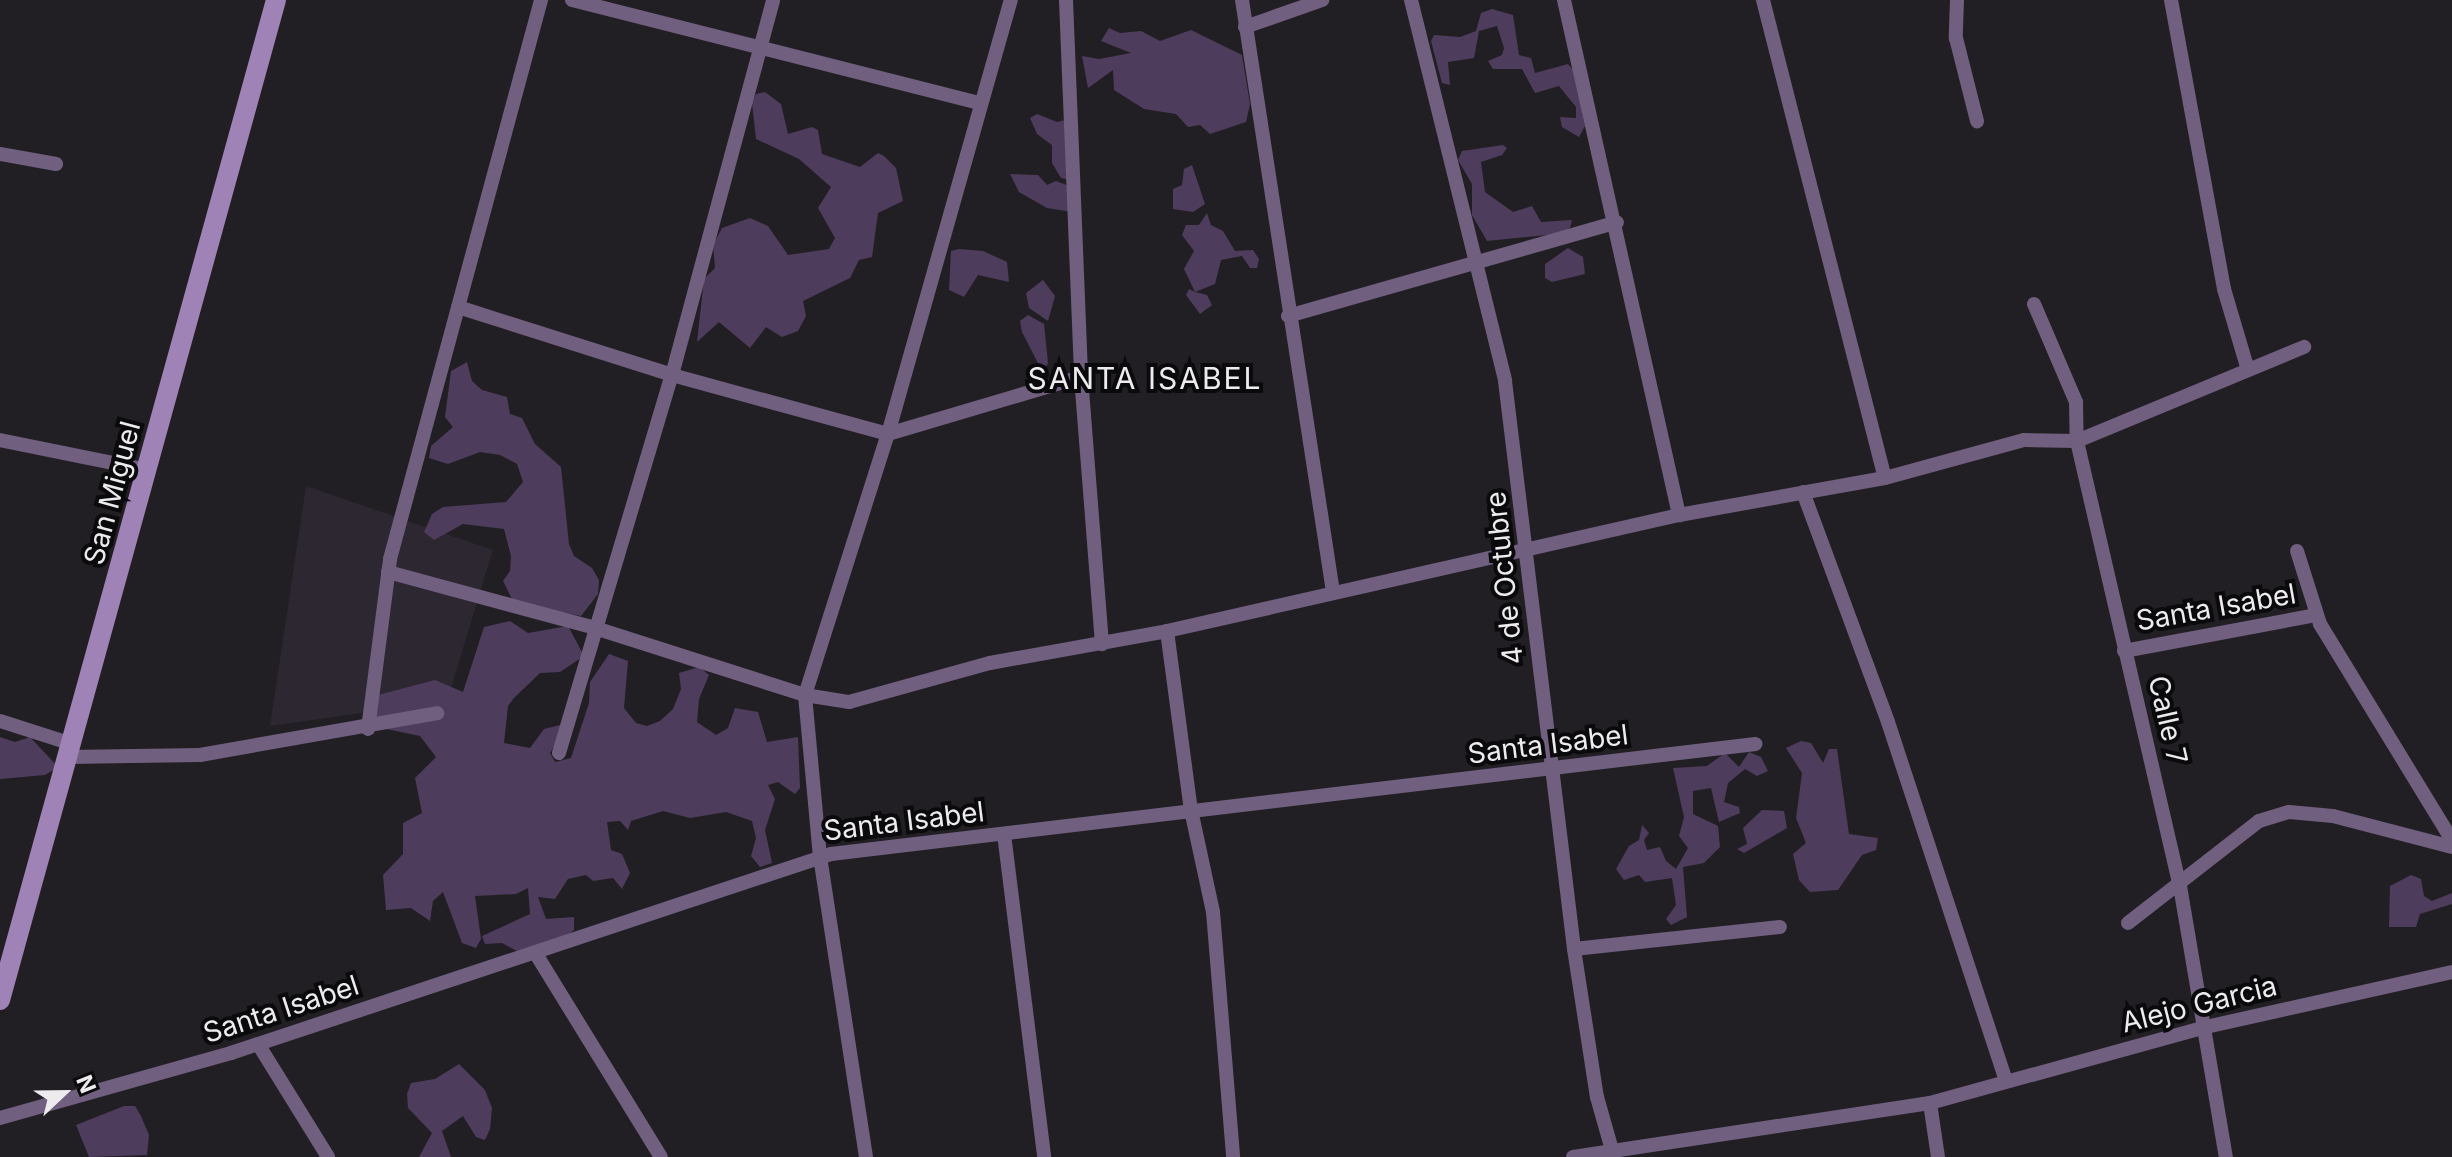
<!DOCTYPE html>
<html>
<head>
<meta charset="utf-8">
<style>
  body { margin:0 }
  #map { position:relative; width:2452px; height:1157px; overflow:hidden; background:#211f23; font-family:Inter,sans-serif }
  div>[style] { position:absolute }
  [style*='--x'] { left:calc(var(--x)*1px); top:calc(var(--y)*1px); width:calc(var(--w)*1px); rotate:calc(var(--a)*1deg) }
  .built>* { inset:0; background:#2c2730 }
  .forest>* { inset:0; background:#4e3c5c }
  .street>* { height:14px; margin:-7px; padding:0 7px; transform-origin:7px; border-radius:7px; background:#705f7f }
  .secondary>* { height:20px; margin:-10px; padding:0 10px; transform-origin:10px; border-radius:10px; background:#9f83b6 }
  span { translate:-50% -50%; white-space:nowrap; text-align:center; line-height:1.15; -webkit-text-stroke:8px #0a090b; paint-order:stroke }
  .street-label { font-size:28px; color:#edebee }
  .neighbourhood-label { font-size:30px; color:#edebee; letter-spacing:2px }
  .north { position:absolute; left:24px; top:1053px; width:80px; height:80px; -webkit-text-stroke:6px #0a090b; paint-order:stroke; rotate:68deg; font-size:22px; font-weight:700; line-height:32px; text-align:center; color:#edebee }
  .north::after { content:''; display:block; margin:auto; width:28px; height:36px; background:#edebee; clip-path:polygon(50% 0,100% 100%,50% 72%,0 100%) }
</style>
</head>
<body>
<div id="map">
  <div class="built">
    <div style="clip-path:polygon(306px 486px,493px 550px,447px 701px,270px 726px)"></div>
  </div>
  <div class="forest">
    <div style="clip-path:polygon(1492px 9px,1513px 15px,1519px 55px,1531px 58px,1535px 73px,1568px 64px,1574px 71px,1585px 126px,1579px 137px,1562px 127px,1560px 117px,1576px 118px,1576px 107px,1559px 86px,1535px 93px,1522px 69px,1493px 69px,1488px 61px,1502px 55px,1504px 48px,1497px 26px,1479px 31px,1474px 58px,1448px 62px,1450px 85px,1442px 83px,1431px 41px,1434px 35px,1460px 37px,1476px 31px,1481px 13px)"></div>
    <div style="clip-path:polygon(1109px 28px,1120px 33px,1141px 31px,1160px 41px,1191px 30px,1242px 55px,1250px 104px,1246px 122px,1210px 134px,1200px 125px,1188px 127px,1176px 114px,1144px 109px,1114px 90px,1113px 70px,1088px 88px,1082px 56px,1099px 59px,1131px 53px,1101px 41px)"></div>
    <div style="clip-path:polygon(765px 92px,781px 104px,788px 134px,812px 127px,818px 130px,822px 154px,860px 167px,878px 153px,884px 156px,896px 168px,903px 201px,878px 213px,872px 257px,859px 260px,850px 278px,803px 301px,806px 316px,798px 331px,782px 337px,766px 327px,750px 348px,719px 322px,697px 342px,704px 279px,715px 268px,713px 245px,722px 228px,750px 218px,768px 226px,788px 255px,829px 249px,835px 238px,818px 208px,831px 187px,799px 159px,756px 139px,752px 103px,756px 94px)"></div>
    <div style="clip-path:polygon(1037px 114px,1057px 122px,1065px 120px,1070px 180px,1061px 178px,1052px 163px,1052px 145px,1037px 134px,1030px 118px)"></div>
    <div style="clip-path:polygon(1503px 145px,1507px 148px,1502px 155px,1481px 162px,1485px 192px,1513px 212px,1532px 206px,1541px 222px,1572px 220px,1570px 228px,1557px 234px,1487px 241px,1472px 215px,1472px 184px,1458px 160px,1462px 151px)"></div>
    <div style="clip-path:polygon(1192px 165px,1205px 204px,1193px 212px,1173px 209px,1173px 189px,1182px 185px,1184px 169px)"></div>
    <div style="clip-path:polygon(1010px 174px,1038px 175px,1047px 185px,1056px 181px,1072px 187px,1072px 212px,1047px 208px,1019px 192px)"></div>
    <div style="clip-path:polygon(1207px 213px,1211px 225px,1223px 231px,1235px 251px,1253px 250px,1259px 259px,1257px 268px,1250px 268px,1242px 256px,1221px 260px,1215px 284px,1195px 292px,1207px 295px,1212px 305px,1200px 314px,1186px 295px,1189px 289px,1195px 292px,1184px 269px,1194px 251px,1182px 235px,1186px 225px,1199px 225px)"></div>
    <div style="clip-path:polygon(1568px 248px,1583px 257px,1585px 274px,1552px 282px,1545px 278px,1545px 264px)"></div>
    <div style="clip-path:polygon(959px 249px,983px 251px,1007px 262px,1009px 282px,978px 275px,964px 297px,949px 290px,951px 251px)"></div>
    <div style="clip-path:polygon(1043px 280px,1055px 296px,1048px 321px,1029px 308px,1026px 293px)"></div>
    <div style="clip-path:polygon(1028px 315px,1044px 324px,1048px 363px,1043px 373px,1022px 332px,1020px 321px)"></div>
    <div style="clip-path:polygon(467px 362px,472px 381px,482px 390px,507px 397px,510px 414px,522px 418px,535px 444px,561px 467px,569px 544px,574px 556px,592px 568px,599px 580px,598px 594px,581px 616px,514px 603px,503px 581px,510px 571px,511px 556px,504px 529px,463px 524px,434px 540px,424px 532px,432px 514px,443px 507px,506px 502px,523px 482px,517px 464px,500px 455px,480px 452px,448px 464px,429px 458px,431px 446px,453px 427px,445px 417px,451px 371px)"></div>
    <div style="clip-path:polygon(510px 621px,528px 633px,568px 626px,584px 656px,560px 672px,540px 673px,514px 698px,508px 706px,504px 743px,530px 748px,544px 729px,560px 725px,561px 735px,550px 753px,555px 762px,571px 758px,589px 703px,590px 682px,609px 654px,628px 661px,624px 708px,636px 723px,647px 726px,660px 721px,673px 709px,681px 689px,679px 673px,699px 667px,709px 675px,699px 699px,697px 722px,716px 735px,728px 728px,735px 708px,758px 712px,767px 742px,798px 737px,800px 788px,795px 794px,778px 782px,768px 785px,775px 799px,765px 830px,772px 863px,760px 867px,751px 856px,756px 838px,752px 821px,726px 812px,690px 818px,663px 811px,631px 821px,628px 830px,620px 821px,607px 822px,611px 850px,622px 854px,630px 873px,622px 889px,613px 878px,593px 881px,586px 875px,568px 879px,555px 899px,538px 897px,546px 919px,574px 917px,574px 930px,566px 937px,517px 951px,502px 943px,485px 944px,482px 936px,530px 914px,528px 888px,516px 894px,475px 896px,481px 939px,476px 948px,462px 943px,443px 892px,433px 901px,430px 921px,411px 908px,386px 910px,383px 875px,403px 854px,403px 823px,422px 813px,415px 778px,436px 757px,420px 736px,377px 727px,374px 696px,435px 680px,463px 692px,484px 627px)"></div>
    <div style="clip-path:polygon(0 737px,15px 742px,30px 737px,58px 767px,45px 775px,0 779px)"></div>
    <div style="clip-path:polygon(1801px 741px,1811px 743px,1823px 763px,1829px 749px,1837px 749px,1849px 834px,1878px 838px,1876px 850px,1862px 855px,1838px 890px,1810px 892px,1799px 880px,1793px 854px,1806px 843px,1796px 818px,1802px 773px,1786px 748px)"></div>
    <div style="clip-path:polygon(1749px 752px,1761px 757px,1768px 771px,1757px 776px,1745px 769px,1728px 783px,1724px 802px,1739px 807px,1740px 813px,1719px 822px,1711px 788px,1693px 791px,1693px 814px,1718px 826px,1720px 847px,1704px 863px,1683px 867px,1687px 917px,1671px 925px,1666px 919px,1676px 905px,1672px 878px,1645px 882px,1639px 875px,1624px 880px,1616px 869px,1629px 846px,1639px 840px,1642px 825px,1649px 833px,1644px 840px,1647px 850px,1660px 847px,1666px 861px,1676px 869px,1688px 848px,1679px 836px,1684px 817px,1673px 768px,1707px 766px,1725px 753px,1739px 767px)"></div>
    <div style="clip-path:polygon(1762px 810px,1784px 811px,1787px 828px,1744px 853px,1737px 849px,1747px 844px,1743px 828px)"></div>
    <div style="clip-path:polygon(2411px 875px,2421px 879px,2424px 896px,2432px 901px,2452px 893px,2452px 904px,2420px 914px,2416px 927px,2389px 927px,2390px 886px)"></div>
    <div style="clip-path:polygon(459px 1064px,485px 1090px,492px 1108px,490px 1129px,485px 1140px,476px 1137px,463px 1116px,442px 1131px,451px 1157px,419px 1157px,432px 1133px,408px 1108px,407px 1094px,411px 1083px,435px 1079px)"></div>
    <div style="clip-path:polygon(124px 1106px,135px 1106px,141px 1116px,149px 1135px,147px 1155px,89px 1157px,76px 1125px)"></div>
  </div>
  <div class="street">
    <div style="--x:572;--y:0;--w:421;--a:14.2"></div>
    <div style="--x:1066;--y:0;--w:377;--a:87.7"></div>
    <div style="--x:1081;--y:377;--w:268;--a:85.5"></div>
    <div style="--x:1242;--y:0;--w:599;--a:81.26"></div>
    <div style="--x:1411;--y:0;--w:392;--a:76.1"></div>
    <div style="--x:1505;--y:381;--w:572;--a:83.07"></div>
    <div style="--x:1574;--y:949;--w:150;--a:81.2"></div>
    <div style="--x:1597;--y:1097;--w:62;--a:74.2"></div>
    <div style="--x:1564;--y:0;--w:528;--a:77.41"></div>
    <div style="--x:1763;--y:0;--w:493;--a:75.7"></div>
    <div style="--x:1957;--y:0;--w:38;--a:92"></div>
    <div style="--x:1956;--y:38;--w:86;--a:75.8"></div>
    <div style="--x:2171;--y:0;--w:294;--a:79.6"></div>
    <div style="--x:2224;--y:289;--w:84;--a:73.5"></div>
    <div style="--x:1245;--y:27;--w:82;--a:-19.3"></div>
    <div style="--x:0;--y:154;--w:57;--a:10.1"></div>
    <div style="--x:2034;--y:304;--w:107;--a:66.8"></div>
    <div style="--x:2076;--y:402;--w:39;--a:89"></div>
    <div style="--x:2077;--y:441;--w:457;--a:77"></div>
    <div style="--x:2180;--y:886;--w:275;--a:80.4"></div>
    <div style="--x:458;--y:307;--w:225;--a:17.6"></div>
    <div style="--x:672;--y:375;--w:224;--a:15.3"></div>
    <div style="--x:888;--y:434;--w:201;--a:-16.5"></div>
    <div style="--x:1288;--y:316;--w:342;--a:-15.9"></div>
    <div style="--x:0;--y:440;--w:150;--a:11.5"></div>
    <div style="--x:1803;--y:492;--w:245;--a:69.7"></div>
    <div style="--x:1888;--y:722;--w:377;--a:71.8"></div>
    <div style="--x:2297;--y:551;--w:77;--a:72.5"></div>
    <div style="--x:2320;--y:624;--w:253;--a:58.6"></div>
    <div style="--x:388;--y:572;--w:214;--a:15.1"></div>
    <div style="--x:595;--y:628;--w:220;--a:17.7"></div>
    <div style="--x:805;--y:695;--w:45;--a:9"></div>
    <div style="--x:849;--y:702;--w:146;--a:-15.5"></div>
    <div style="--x:990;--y:663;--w:180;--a:-10.2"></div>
    <div style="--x:1167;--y:631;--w:525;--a:-12.77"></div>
    <div style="--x:1679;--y:515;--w:209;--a:-10.2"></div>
    <div style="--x:1885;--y:478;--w:144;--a:-15.3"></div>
    <div style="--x:2024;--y:440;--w:53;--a:1.1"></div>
    <div style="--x:2077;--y:441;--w:246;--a:-22.5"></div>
    <div style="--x:1167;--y:631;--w:181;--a:82.4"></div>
    <div style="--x:1191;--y:810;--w:104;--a:77.8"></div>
    <div style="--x:1213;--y:912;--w:246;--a:85.3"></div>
    <div style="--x:2124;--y:651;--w:196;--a:-10.6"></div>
    <div style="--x:0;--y:721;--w:76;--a:17.7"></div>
    <div style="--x:368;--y:729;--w:171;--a:-82.6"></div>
    <div style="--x:390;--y:559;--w:579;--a:-74.88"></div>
    <div style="--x:559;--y:753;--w:395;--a:-73.4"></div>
    <div style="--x:672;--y:375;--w:388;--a:-74.9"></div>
    <div style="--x:68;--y:757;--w:132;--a:-0.9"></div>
    <div style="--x:200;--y:755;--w:241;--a:-10"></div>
    <div style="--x:1004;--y:834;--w:325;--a:82.9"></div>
    <div style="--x:2128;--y:923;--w:166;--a:-37.9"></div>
    <div style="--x:2259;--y:821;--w:31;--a:-17"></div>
    <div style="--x:2289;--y:812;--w:44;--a:5.2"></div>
    <div style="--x:2333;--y:816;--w:123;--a:14.6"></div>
    <div style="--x:1574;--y:949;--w:207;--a:-6.1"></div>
    <div style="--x:536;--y:954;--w:238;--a:58.4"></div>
    <div style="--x:258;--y:1044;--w:133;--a:58.2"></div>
    <div style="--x:1930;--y:1103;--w:55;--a:81.6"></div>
    <div style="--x:0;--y:1118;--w:240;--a:-15.7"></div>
    <div style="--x:231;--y:1053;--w:632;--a:-18.35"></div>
    <div style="--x:831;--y:854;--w:931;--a:-6.79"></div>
    <div style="--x:866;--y:1157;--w:304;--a:-98.7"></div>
    <div style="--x:820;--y:857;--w:163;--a:-95.3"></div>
    <div style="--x:805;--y:695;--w:274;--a:-72.4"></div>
    <div style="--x:888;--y:434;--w:451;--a:-74.2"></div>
    <div style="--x:1573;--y:1157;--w:361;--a:-8.6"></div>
    <div style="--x:1930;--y:1103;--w:286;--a:-15.4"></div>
    <div style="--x:2206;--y:1027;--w:252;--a:-12.6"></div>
  </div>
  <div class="secondary">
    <div style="--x:0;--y:1000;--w:1037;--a:-74.57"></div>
  </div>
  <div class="street-label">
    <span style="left:112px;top:493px;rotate:-75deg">San Miguel</span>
    <span style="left:1504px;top:578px;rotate:-96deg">4 de Octubre</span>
    <span style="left:2216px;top:607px;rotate:-10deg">Santa Isabel</span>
    <span style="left:2168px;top:720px;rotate:77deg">Calle 7</span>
    <span style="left:1548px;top:744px;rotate:-7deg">Santa Isabel</span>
    <span style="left:904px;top:821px;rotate:-7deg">Santa Isabel</span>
    <span style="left:2199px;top:1004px;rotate:-14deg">Alejo Garcia</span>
    <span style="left:281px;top:1009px;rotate:-18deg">Santa Isabel</span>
  </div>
  <div class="neighbourhood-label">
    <span style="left:1145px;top:378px">SANTA ISABEL</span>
  </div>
  <div class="north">N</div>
</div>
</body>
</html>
